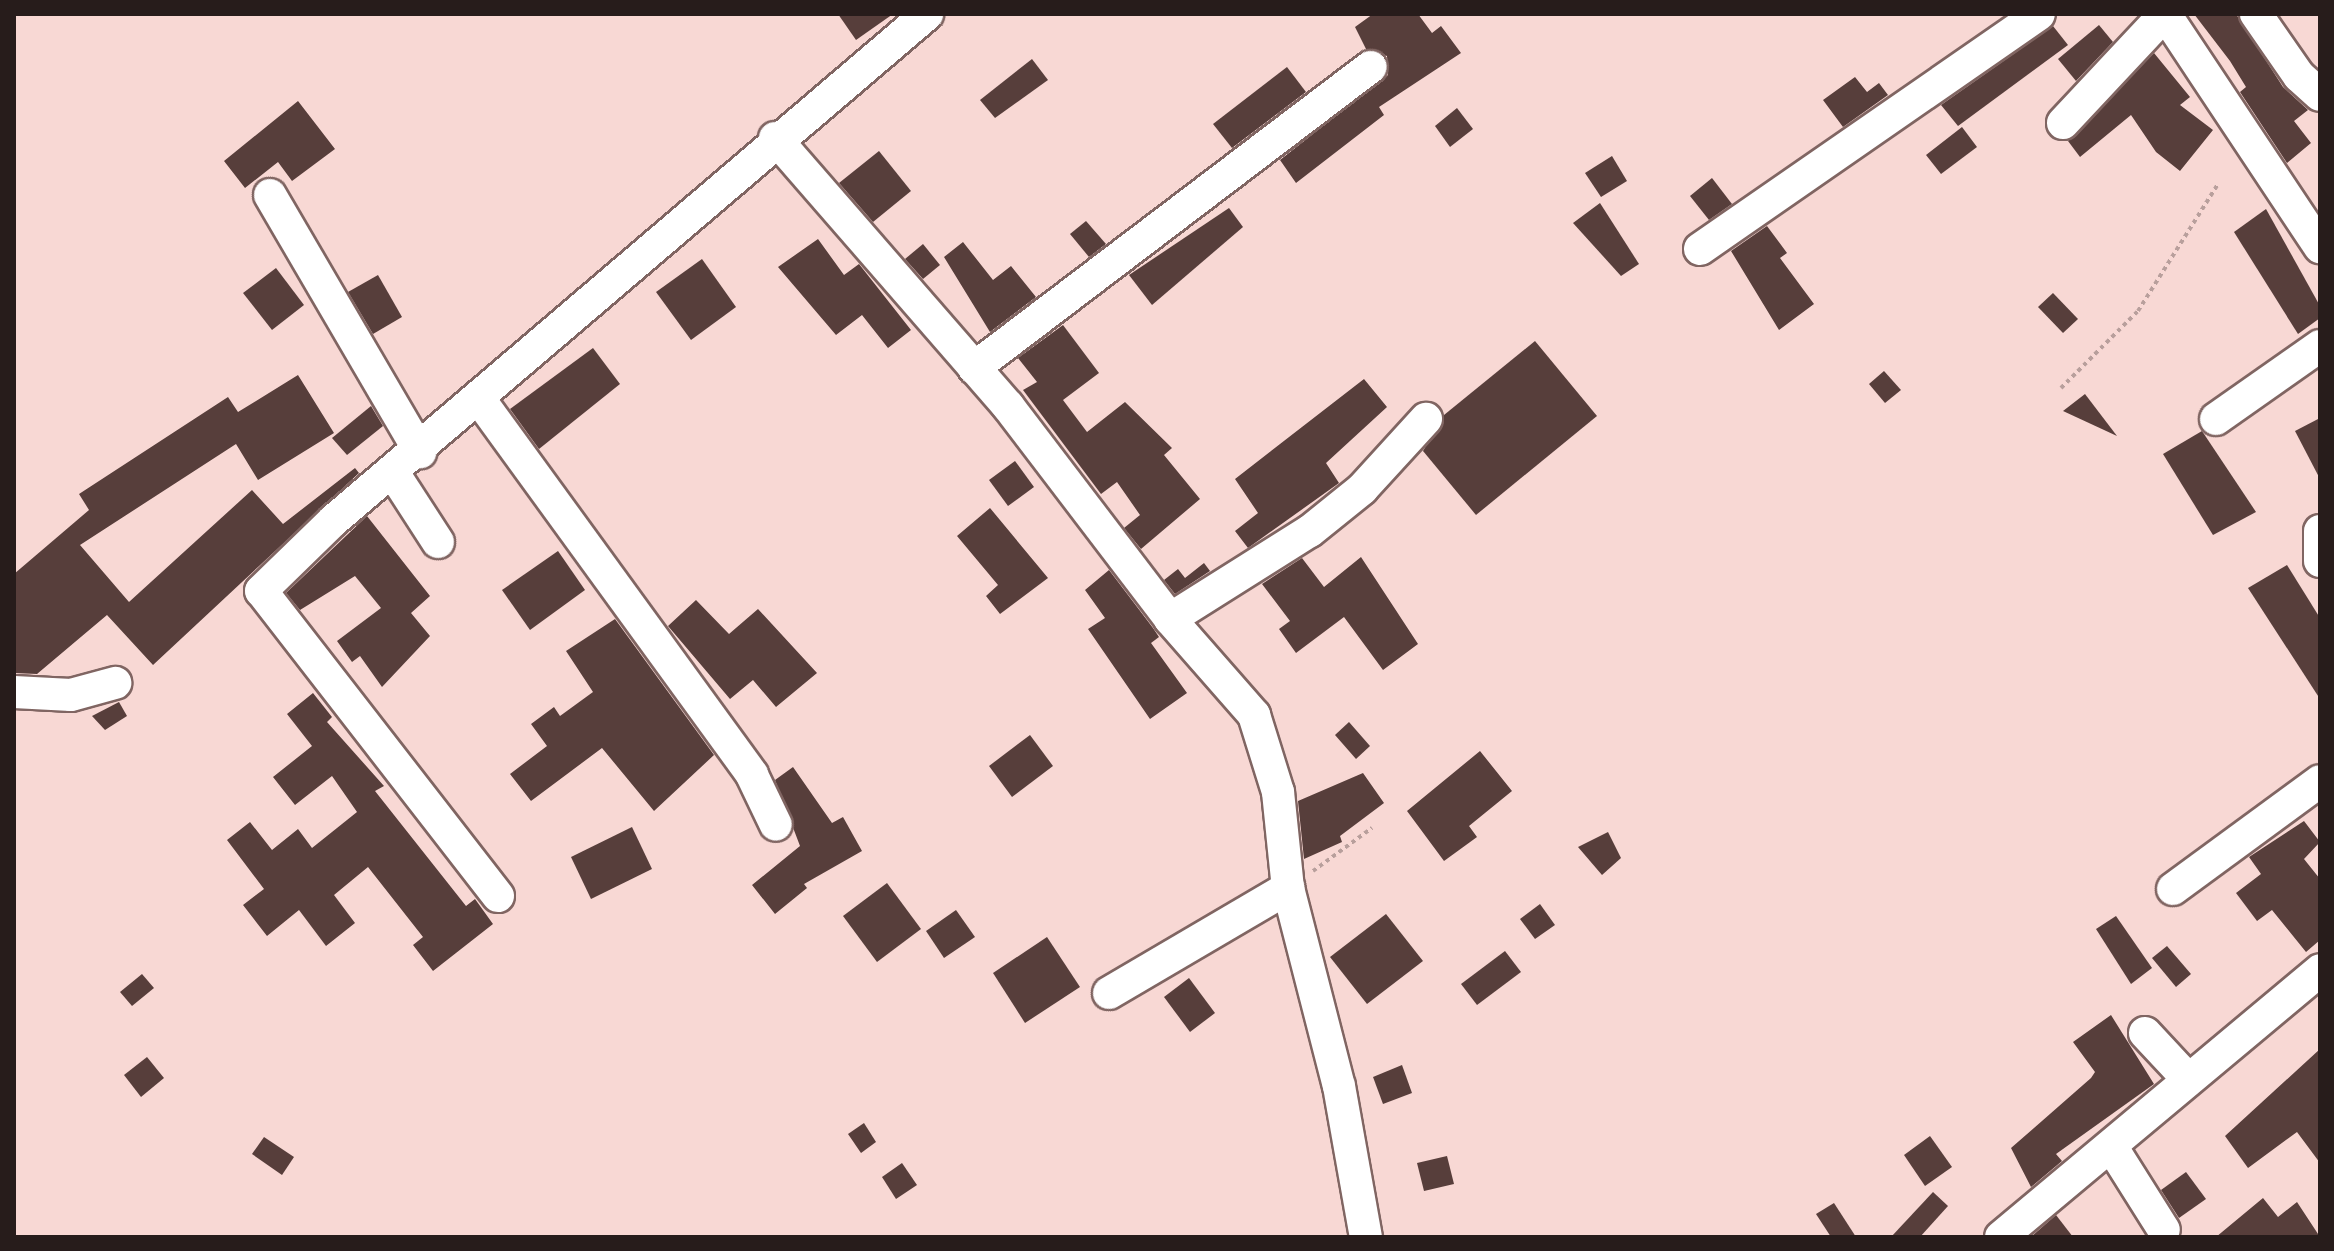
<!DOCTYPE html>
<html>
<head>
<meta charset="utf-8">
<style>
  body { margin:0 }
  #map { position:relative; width:2334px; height:1251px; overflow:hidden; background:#f8d8d4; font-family:Manrope,sans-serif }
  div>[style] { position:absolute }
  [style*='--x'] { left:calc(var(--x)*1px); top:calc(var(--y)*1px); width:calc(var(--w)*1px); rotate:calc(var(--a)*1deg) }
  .building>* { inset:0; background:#573e3b }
  .path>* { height:4px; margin-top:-2px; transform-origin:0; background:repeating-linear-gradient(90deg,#b89f9c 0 4px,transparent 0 8px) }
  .roads { filter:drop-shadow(2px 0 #806562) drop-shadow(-2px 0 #806562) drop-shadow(0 2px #806562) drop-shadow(0 -2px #806562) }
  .minor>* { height:32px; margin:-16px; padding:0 16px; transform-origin:16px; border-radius:16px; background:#fff }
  span { translate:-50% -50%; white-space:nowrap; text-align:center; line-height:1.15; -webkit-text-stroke:8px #fce9e6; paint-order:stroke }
  .frame { position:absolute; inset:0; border:16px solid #271c1b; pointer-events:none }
</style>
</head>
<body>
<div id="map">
  <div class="building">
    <div style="clip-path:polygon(838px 14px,893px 14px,856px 40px)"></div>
    <div style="clip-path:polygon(1373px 14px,1418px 14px,1432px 33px,1441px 26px,1461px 53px,1379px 107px,1384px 115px,1296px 183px,1280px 160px,1388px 75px,1387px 56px,1366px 49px,1355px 27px)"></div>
    <div style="clip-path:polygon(2194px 14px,2236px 14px,2283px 87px,2308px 110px,2294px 121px,2311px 143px,2287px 163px,2240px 92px,2246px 87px,2230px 61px)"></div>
    <div style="clip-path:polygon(2099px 25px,2113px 42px,2076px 81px,2058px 59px)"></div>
    <div style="clip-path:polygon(2053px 26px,2068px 45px,1958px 126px,1941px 105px)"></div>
    <div style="clip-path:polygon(2154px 53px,2190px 97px,2180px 105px,2213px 130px,2180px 171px,2156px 152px,2131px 115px,2080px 157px,2068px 141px)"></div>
    <div style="clip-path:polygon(1032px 59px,1048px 80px,995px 118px,980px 100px)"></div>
    <div style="clip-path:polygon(1287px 67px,1306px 92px,1232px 148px,1213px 124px)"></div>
    <div style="clip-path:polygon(1855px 77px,1867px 92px,1879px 83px,1888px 95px,1843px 127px,1823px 100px)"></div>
    <div style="clip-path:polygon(298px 101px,335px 149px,292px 181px,278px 162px,245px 188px,224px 161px)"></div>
    <div style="clip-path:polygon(1457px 108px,1473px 129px,1450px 147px,1435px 126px)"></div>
    <div style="clip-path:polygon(1962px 127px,1977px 147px,1941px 174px,1926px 155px)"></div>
    <div style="clip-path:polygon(879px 151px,911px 191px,873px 222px,839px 183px)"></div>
    <div style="clip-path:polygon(1612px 156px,1627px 181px,1601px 197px,1585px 173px)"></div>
    <div style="clip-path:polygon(1712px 178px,1732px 204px,1709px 220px,1690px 196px)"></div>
    <div style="clip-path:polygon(1600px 203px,1639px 264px,1621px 276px,1573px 223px)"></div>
    <div style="clip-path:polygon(1229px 208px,1243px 227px,1152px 305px,1129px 275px)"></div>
    <div style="clip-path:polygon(2266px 209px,2320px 306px,2320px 318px,2298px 334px,2234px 232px)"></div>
    <div style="clip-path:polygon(1086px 221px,1106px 244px,1089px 257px,1070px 234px)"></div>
    <div style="clip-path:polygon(1767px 226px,1787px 253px,1780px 258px,1814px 304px,1779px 330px,1731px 251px)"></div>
    <div style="clip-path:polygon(818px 239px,844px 275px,859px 264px,911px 330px,888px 348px,862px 315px,836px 335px,778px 267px)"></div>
    <div style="clip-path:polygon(963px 242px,993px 280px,1011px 266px,1036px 297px,990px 332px,944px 257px)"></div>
    <div style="clip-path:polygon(923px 244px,940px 265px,923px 279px,905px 259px)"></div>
    <div style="clip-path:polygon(702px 259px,736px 307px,691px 340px,656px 292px)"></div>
    <div style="clip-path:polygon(276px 268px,304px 305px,272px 330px,243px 293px)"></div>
    <div style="clip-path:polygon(378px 275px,402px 317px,373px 334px,348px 292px)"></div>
    <div style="clip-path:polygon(2053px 293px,2078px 319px,2063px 333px,2038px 307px)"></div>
    <div style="clip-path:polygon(1063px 325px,1099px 373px,1063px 400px,1087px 432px,1125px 402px,1172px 448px,1164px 455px,1200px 499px,1141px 549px,1124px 528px,1140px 515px,1117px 482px,1101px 494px,1023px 390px,1037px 382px,1018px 358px)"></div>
    <div style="clip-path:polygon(1535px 341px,1597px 416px,1476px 515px,1423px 451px,1444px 415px)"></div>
    <div style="clip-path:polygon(593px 348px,620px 384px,539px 449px,510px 409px)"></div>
    <div style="clip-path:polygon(1884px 371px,1901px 390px,1885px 403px,1869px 384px)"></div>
    <div style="clip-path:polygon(298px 375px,334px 433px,258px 480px,236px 444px,80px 545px,129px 602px,252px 490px,283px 524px,355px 468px,359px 473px,153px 665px,107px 615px,37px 674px,14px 673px,14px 574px,89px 510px,79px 494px,228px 397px,238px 412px)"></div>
    <div style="clip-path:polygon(1364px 379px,1387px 407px,1326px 463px,1339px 483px,1248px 548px,1235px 531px,1258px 513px,1235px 479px)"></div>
    <div style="clip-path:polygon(2085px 394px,2117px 436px,2063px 411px)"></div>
    <div style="clip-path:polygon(371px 406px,383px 426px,347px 455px,332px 438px)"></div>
    <div style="clip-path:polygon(2320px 418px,2320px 479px,2295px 431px)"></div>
    <div style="clip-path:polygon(2202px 431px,2256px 512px,2213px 535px,2163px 454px)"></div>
    <div style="clip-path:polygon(1015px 461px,1034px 487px,1008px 506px,989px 480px)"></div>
    <div style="clip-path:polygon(990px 508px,1048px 578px,1000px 614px,986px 596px,998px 585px,957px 536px)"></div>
    <div style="clip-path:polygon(367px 516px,430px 596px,411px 613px,430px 636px,382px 687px,360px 656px,352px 662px,337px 641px,381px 608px,355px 576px,300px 610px,286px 593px)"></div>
    <div style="clip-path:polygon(558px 551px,585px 590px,530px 630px,502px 590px)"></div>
    <div style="clip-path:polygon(1361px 557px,1418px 644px,1383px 670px,1344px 617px,1296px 653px,1279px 629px,1290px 621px,1262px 584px,1302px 558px,1324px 587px)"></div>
    <div style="clip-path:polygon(1204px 563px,1210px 571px,1175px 594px,1164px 580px,1178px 569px,1185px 578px)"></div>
    <div style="clip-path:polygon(2287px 565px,2320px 618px,2320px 699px,2248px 588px)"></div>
    <div style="clip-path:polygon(1109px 570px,1153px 628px,1159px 637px,1151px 643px,1187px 693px,1150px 719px,1088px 629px,1105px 618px,1085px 590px)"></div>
    <div style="clip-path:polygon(696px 600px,729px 634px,758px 609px,817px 673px,776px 707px,753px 680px,730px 699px,668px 626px)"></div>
    <div style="clip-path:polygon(615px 619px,714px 755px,654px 811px,602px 748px,531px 801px,510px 774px,547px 746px,531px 724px,554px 707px,560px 716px,593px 692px,566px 651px)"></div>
    <div style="clip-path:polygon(313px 693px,332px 717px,327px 722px,384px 786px,375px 791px,466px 906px,475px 899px,493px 924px,433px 971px,413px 945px,423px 937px,368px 867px,334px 895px,355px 923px,326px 946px,299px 910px,267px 936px,243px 905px,264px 889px,227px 840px,250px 822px,272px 850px,298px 829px,312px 848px,357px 812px,332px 776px,295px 805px,273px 777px,312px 746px,287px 714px)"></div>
    <div style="clip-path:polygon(119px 702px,127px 716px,105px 730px,92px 716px)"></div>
    <div style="clip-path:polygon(1349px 722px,1370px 746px,1356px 759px,1335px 735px)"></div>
    <div style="clip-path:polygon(1030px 735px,1053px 766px,1012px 797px,989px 766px)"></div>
    <div style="clip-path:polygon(1480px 751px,1512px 791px,1469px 826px,1477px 837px,1444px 861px,1407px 811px)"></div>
    <div style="clip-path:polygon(793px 767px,832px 823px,843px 817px,862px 851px,804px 884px,807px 888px,775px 914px,752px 885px,800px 846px,775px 780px)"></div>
    <div style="clip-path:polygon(1363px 773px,1384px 803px,1340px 836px,1342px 842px,1304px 859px,1298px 801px)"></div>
    <div style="clip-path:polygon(2304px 821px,2320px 842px,2304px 859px,2320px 879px,2320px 940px,2306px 952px,2272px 910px,2257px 921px,2236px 893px,2261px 874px,2249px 857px)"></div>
    <div style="clip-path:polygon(632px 827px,652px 869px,591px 899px,571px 857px)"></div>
    <div style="clip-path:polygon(1608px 832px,1621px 858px,1602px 875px,1578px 847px)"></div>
    <div style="clip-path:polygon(887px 883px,921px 929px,877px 962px,843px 916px)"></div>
    <div style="clip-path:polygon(1540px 904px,1555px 925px,1535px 939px,1520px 919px)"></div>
    <div style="clip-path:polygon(956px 910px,975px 937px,944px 958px,926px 931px)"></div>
    <div style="clip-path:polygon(1386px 914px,1423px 961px,1367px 1004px,1330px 957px)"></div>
    <div style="clip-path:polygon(2116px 916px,2152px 968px,2131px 984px,2096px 929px)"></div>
    <div style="clip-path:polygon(1047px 937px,1080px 987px,1025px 1023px,993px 973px)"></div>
    <div style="clip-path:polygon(2167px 946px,2191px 974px,2176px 987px,2152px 958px)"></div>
    <div style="clip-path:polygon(1505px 951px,1521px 972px,1477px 1005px,1461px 984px)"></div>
    <div style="clip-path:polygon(142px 974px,154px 988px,132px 1006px,120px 992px)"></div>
    <div style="clip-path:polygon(1189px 978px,1215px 1013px,1190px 1032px,1164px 997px)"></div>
    <div style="clip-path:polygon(2111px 1015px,2154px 1084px,2056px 1154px,2062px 1161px,2031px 1187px,2011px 1148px,2091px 1078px,2095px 1072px,2073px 1042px)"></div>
    <div style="clip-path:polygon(2320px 1049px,2320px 1163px,2297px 1132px,2248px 1168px,2225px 1136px)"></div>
    <div style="clip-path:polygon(147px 1057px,164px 1078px,141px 1097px,124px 1075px)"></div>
    <div style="clip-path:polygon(1402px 1065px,1412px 1093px,1383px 1104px,1373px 1077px)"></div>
    <div style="clip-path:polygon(864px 1123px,876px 1142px,861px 1153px,848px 1134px)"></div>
    <div style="clip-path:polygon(1930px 1136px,1952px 1167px,1925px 1186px,1904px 1155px)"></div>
    <div style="clip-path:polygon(264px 1137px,294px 1157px,282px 1175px,252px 1154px)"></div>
    <div style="clip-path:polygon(1447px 1156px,1454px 1184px,1424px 1191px,1417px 1163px)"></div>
    <div style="clip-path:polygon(902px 1163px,917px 1185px,896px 1199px,882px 1177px)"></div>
    <div style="clip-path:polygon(2186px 1172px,2206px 1199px,2179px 1218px,2161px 1190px)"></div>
    <div style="clip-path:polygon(1933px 1192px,1948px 1206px,1920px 1237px,1891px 1237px)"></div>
    <div style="clip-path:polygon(2263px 1198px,2278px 1217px,2297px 1202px,2320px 1237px,2216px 1237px)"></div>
    <div style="clip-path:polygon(1834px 1203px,1856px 1237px,1831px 1237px,1816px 1214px)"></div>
    <div style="clip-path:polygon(2056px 1215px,2073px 1237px,2031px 1237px)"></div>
  </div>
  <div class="path">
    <div style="--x:2061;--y:388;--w:109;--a:-45"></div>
    <div style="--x:2138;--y:311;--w:150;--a:-57.8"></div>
    <div style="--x:1313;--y:871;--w:73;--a:-36.1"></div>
  </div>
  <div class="roads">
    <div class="minor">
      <div style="--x:2165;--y:14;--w:280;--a:56.4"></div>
      <div style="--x:2256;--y:14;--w:75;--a:55.3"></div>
      <div style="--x:2299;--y:76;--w:28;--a:42"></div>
      <div style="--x:2063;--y:123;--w:149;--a:-46.9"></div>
      <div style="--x:775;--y:138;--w:355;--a:49"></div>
      <div style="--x:1008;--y:406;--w:268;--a:52.7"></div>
      <div style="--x:1170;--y:619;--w:128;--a:48.8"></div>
      <div style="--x:1254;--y:715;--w:81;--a:72.7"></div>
      <div style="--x:1278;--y:792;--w:97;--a:84.1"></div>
      <div style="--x:1288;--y:888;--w:204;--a:75.6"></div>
      <div style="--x:1339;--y:1086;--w:153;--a:79.9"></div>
      <div style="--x:270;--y:195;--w:298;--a:59.7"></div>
      <div style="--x:1700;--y:249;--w:412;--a:-34.7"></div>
      <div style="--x:974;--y:368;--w:498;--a:-37.2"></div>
      <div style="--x:480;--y:400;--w:463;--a:54"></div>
      <div style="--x:752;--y:775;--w:55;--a:64.4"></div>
      <div style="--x:2216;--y:419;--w:127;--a:-35.1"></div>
      <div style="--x:394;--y:474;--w:81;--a:57.1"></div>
      <div style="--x:2320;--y:531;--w:30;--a:90"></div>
      <div style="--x:1170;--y:619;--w:165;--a:-32.2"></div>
      <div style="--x:1310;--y:531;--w:67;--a:-38.9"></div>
      <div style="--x:1362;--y:489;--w:95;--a:-47.6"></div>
      <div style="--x:14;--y:692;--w:57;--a:3"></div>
      <div style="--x:71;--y:695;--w:46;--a:-15.3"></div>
      <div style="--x:2173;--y:889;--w:182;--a:-36.3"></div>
      <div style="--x:498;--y:896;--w:386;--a:-127.8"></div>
      <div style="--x:261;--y:591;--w:102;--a:-44.2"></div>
      <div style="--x:334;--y:520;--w:780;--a:-40.47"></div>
      <div style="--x:1109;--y:993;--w:208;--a:-30.4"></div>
      <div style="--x:2145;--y:1033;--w:60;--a:47"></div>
      <div style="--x:2111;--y:1146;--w:99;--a:57.8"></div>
      <div style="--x:2001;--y:1237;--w:416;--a:-39.9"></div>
    </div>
  </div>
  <div class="frame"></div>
</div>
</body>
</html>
